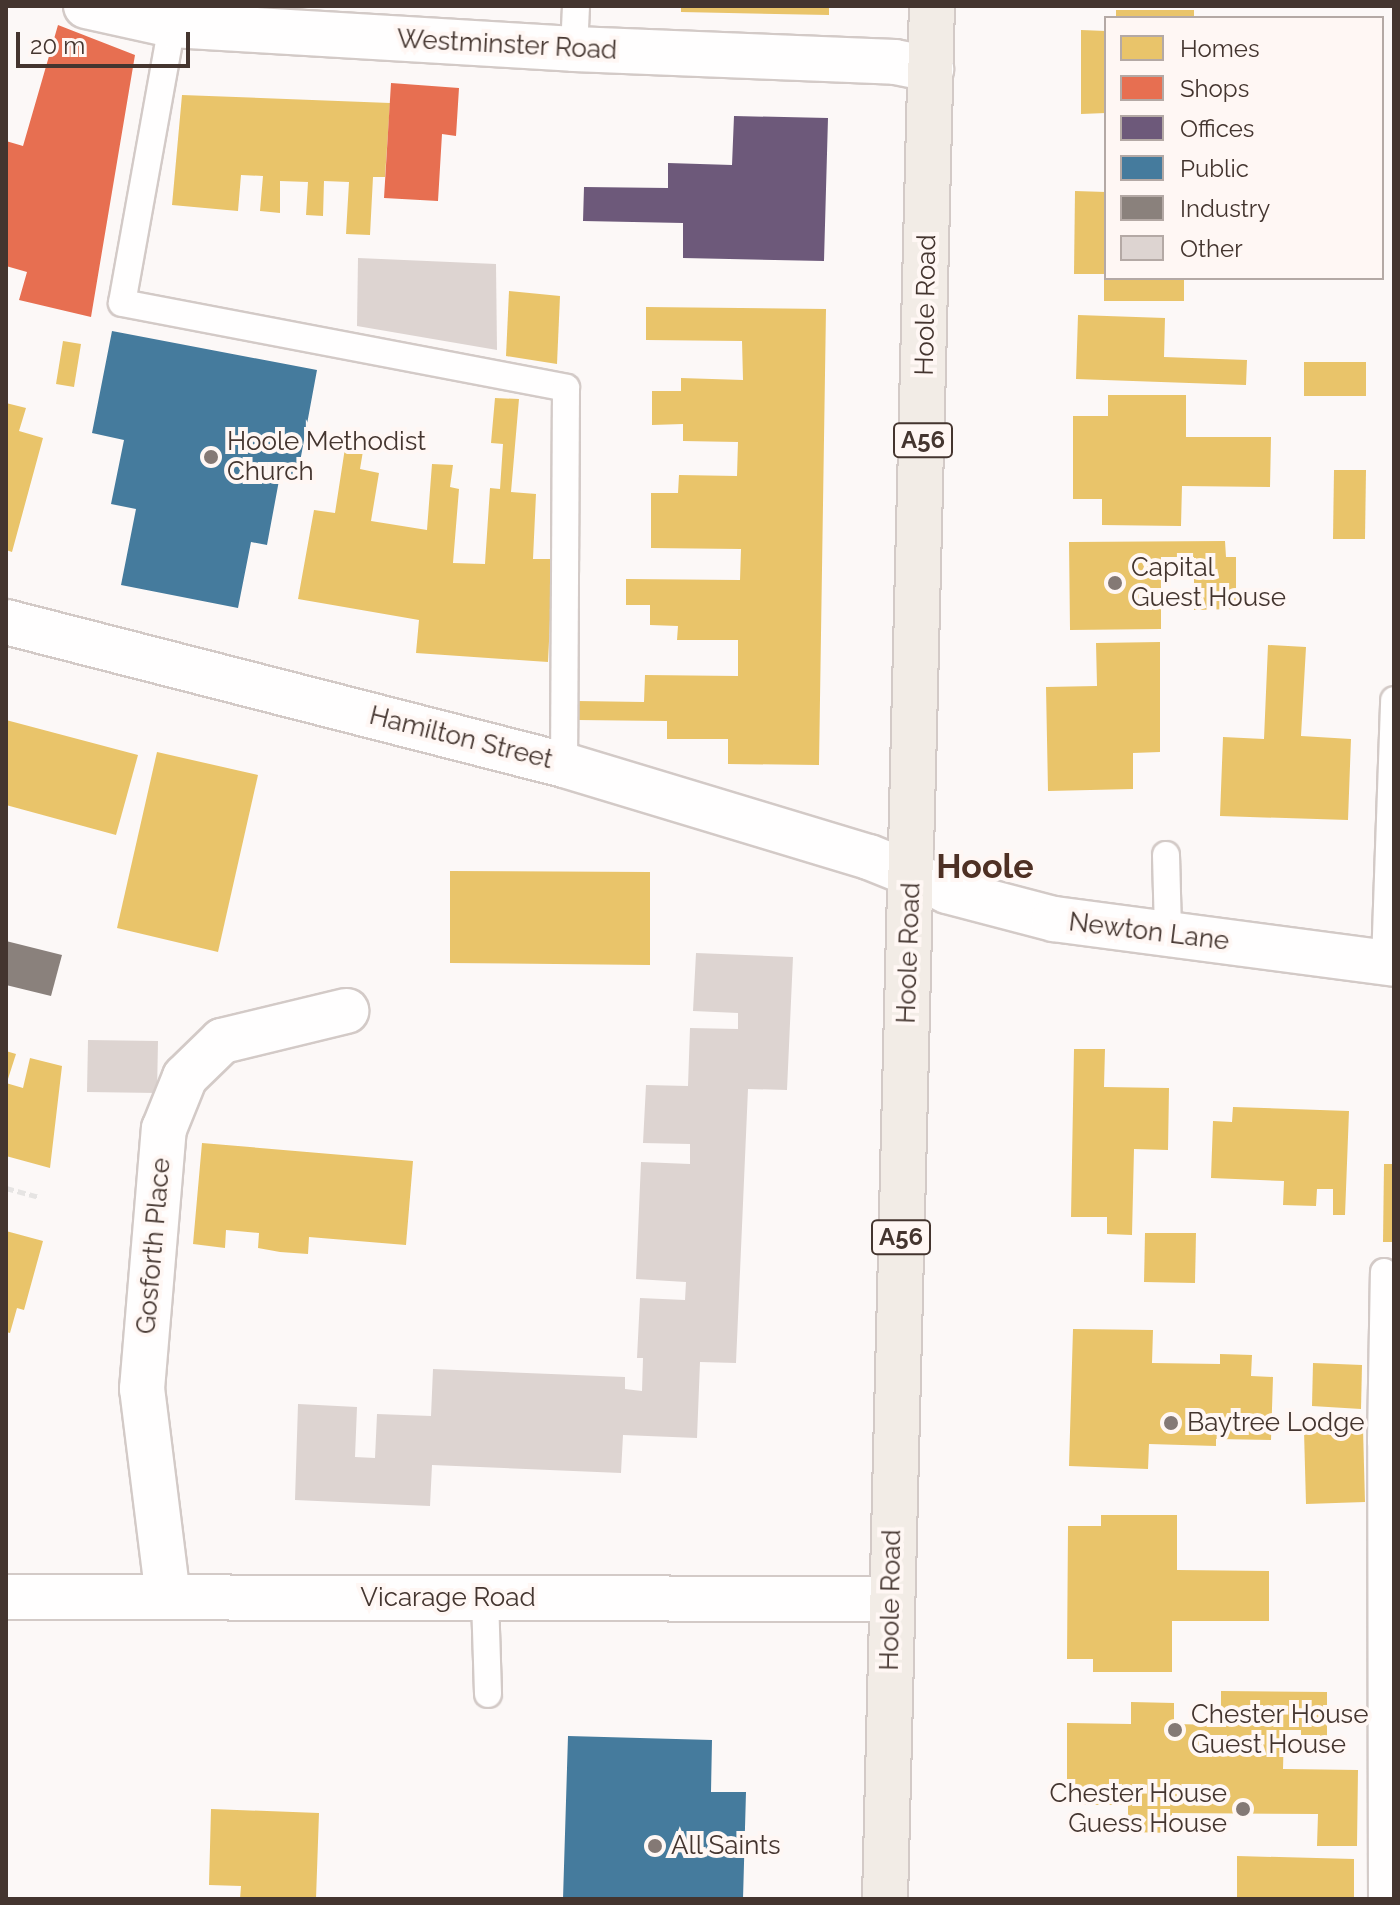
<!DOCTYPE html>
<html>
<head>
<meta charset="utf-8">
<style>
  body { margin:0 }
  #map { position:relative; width:1400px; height:1905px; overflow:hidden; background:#fcf8f7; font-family:Raleway,sans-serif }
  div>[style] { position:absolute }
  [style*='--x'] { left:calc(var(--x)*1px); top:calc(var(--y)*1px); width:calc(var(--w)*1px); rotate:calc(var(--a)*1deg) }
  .homes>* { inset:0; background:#e9c46a }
  .shops>* { inset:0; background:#e76f51 }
  .offices>* { inset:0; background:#6d597a }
  .public>* { inset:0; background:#457b9d }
  .industry>* { inset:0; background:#8a817c }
  .building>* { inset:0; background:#ddd4d1 }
  .path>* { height:5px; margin-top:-2.5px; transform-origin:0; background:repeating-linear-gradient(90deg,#e6e4e3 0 8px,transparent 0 12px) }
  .roads { filter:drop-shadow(2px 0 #d3cac7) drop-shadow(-2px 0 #d3cac7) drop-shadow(0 2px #d3cac7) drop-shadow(0 -2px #d3cac7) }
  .service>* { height:26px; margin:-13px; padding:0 13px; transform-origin:13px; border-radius:13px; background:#fffefe }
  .minor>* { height:44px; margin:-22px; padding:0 22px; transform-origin:22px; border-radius:22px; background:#fffefe }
  .tertiary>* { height:44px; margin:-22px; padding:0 22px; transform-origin:22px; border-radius:22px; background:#fffefe }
  .trunk>* { height:44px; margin:-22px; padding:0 22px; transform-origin:22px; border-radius:22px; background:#f2ece6 }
  .dots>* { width:22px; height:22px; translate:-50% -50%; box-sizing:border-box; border:4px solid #fff7f4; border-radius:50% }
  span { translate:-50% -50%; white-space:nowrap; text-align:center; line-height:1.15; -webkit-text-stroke:8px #fff7f4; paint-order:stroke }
  .shield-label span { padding:2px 6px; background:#fff7f4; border:2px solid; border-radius:6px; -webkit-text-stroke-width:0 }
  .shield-label { font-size:24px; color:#44352f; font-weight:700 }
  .street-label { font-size:26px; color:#44352f }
  .poi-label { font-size:26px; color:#44352f }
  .left { translate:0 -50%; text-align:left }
  .right { translate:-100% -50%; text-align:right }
  .district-label { font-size:34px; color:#4e3024; font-weight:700 }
  .frame { position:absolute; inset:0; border:8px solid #44352f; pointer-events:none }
  .legend { position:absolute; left:1104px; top:16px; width:280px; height:264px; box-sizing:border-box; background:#fff7f4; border:2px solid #b4a9a5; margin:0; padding:10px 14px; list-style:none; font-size:24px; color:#44352f }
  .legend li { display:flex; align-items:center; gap:16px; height:40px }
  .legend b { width:40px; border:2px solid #b4a9a5 }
  .scale { position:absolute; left:16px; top:32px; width:174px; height:36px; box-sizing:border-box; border:4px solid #44352f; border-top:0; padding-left:10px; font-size:24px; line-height:28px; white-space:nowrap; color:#44352f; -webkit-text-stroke:6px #fff7f4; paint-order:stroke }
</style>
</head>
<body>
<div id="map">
  <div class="homes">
    <div style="clip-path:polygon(681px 6px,829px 6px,829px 15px,681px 12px)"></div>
    <div style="clip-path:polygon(1116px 10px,1194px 10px,1194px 18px,1116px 18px)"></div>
    <div style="clip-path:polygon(1081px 30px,1106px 31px,1106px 113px,1081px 114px)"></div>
    <div style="clip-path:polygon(182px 95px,390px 103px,385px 177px,373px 177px,370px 235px,346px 234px,349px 182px,324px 181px,323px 216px,306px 215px,308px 182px,280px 181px,280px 213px,260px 211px,263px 176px,241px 175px,238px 211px,172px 205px)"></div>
    <div style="clip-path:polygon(1075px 191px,1106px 192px,1106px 274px,1074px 274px)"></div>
    <div style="clip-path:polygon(1104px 278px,1184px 278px,1184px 301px,1104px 301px)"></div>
    <div style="clip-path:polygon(509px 291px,560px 296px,557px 364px,506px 356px)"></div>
    <div style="clip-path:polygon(646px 307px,826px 309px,819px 765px,728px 764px,728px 739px,667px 739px,667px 721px,577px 720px,577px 701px,644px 702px,645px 675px,738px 676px,738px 640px,677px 640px,678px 626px,650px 625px,650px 605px,626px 605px,626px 579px,740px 580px,741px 549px,651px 548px,651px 493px,678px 493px,679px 475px,737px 476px,738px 442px,683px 441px,683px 424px,652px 425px,652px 391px,681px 391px,681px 378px,743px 380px,742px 341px,646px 340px)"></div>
    <div style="clip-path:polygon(1078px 315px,1165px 318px,1164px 357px,1247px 360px,1246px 385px,1076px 379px)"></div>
    <div style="clip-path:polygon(63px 341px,81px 344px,74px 387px,56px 384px)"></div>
    <div style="clip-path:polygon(1304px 362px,1366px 362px,1366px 396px,1304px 396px)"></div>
    <div style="clip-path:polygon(1108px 395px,1186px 395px,1186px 437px,1271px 437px,1270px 487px,1182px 486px,1181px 526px,1102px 525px,1102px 499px,1073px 499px,1073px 416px,1108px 416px)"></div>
    <div style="clip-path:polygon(495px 398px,519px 399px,511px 492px,536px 494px,533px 559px,553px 559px,548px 662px,416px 653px,419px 620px,298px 599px,314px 510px,335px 513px,345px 448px,363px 451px,360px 469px,379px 473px,371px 521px,427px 530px,432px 464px,453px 465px,450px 487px,459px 489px,453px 563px,485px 564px,490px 488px,500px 489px,503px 444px,491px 443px)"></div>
    <div style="clip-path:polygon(6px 403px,26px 408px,19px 431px,43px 438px,12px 552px,6px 550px)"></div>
    <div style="clip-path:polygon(1334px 470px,1366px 470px,1365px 539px,1333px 539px)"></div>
    <div style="clip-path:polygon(1225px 541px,1226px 557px,1236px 557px,1236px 609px,1194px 610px,1194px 557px,1161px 557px,1161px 629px,1070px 630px,1069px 542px)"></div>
    <div style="clip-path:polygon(1160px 642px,1160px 752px,1133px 753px,1133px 789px,1048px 791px,1046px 687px,1097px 686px,1096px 643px)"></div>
    <div style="clip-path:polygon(1268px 645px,1306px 647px,1301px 736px,1351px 739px,1348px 820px,1220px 816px,1223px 737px,1264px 739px)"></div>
    <div style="clip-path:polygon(6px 720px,138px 755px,116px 835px,6px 805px)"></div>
    <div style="clip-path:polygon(157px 752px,258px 775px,218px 952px,117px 928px)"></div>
    <div style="clip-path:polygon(450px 871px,650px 872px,650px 965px,450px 963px)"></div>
    <div style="clip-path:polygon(1074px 1049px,1105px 1049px,1104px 1087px,1169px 1088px,1168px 1150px,1134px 1149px,1132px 1235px,1107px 1234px,1107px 1217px,1071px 1217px)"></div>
    <div style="clip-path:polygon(6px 1051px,16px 1054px,7px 1082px,6px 1082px)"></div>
    <div style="clip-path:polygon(30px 1058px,62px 1066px,50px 1168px,6px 1156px,6px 1083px,23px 1088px)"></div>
    <div style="clip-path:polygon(1233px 1107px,1349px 1111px,1345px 1215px,1333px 1215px,1333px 1189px,1317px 1189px,1316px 1206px,1283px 1205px,1284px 1181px,1211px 1178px,1213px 1121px,1232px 1122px)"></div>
    <div style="clip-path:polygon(202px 1143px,413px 1161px,406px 1245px,309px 1237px,308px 1254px,280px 1252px,258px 1248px,259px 1233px,226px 1230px,225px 1248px,193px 1244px)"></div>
    <div style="clip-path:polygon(1384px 1164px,1394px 1164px,1394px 1242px,1383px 1242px)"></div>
    <div style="clip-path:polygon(6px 1231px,43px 1241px,24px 1310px,17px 1308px,10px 1333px,6px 1332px)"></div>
    <div style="clip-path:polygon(1145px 1233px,1196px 1233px,1195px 1283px,1144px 1282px)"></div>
    <div style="clip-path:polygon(1073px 1329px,1153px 1330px,1152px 1363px,1220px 1364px,1220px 1354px,1252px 1355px,1251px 1376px,1273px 1377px,1271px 1440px,1216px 1439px,1216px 1446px,1149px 1444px,1148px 1469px,1069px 1466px)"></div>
    <div style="clip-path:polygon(1313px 1363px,1362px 1365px,1361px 1409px,1312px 1406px)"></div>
    <div style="clip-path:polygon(1363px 1429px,1365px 1502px,1306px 1504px,1304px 1431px)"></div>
    <div style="clip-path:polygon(1101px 1515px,1177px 1515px,1177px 1570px,1269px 1571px,1269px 1621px,1172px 1621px,1172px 1672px,1093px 1672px,1093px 1659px,1067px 1659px,1068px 1526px,1101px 1526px)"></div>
    <div style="clip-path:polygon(1221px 1691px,1327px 1692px,1327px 1748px,1301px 1748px,1301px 1730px,1284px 1730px,1283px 1769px,1358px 1770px,1357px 1846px,1317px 1846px,1318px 1814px,1172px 1813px,1171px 1833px,1128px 1832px,1128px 1805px,1067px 1805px,1067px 1723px,1131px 1724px,1131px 1702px,1174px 1703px,1174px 1724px,1221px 1725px)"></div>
    <div style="clip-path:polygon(211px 1809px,319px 1813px,316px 1899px,240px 1899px,241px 1886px,209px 1885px)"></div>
    <div style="clip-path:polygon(1237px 1856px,1354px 1859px,1354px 1899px,1237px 1897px)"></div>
  </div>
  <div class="shops">
    <div style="clip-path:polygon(58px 25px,135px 55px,91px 317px,19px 300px,27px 272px,6px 266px,6px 141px,23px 146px)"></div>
    <div style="clip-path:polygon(391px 83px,459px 88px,456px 136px,442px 134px,438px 201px,384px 198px)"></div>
  </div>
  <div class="offices">
    <div style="clip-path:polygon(734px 116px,828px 118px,824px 261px,683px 258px,683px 223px,583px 221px,584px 187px,668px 188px,668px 163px,732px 165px)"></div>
  </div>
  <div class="public">
    <div style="clip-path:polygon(112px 331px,317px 370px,297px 478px,280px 475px,267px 545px,251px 542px,238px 608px,121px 585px,136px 509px,111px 504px,124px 440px,92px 433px)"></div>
    <div style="clip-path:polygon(568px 1736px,712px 1740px,711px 1792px,746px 1792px,743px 1899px,563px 1899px)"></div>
  </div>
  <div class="industry">
    <div style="clip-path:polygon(6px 941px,62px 955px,51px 996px,6px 985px)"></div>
  </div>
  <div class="building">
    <div style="clip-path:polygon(358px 258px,496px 264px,497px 350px,357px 326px)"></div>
    <div style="clip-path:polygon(696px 953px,793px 957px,787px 1090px,748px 1089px,736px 1363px,700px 1362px,697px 1438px,623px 1435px,621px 1473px,432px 1465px,430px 1506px,295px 1500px,298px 1404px,357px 1407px,355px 1457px,375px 1458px,377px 1414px,431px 1416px,433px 1369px,625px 1377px,625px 1389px,642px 1391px,643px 1358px,637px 1358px,640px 1298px,685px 1300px,686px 1282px,636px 1279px,641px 1162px,690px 1164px,690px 1144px,643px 1143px,646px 1085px,688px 1086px,690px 1028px,738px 1029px,738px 1013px,693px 1011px)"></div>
    <div style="clip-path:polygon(88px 1040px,158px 1041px,157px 1093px,87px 1092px)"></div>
  </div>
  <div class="path">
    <div style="--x:6;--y:1188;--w:35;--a:15"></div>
  </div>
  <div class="roads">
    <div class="service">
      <div style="--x:172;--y:25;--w:282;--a:100.2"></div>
      <div style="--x:122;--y:303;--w:452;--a:10.8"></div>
      <div style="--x:566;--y:388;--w:377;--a:90.3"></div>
      <div style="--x:574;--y:49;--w:43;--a:-87.3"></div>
      <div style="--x:1166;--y:855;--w:79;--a:88.5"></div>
      <div style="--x:1385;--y:963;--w:263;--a:-88"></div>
      <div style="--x:1381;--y:1441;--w:169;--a:-89"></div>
      <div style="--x:485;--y:1598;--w:96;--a:88.2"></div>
      <div style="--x:1382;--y:1899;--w:458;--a:-90.1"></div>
      <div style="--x:1381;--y:1441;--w:13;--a:9"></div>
    </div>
    <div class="minor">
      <div style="--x:6;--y:622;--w:576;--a:14.37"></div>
      <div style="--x:564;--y:765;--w:319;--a:16.8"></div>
      <div style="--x:869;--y:857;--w:45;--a:22"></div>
      <div style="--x:6;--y:1597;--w:885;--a:0.13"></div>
      <div style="--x:168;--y:1597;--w:210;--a:-97.1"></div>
      <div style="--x:142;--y:1389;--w:261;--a:-85.2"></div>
      <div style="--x:164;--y:1129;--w:56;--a:-68"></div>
      <div style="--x:185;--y:1077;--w:52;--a:-44.2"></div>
      <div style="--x:222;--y:1041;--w:128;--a:-13.6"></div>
    </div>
    <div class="tertiary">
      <div style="--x:86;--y:6;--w:88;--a:12.5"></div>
      <div style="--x:172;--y:25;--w:403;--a:3.4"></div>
      <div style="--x:574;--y:49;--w:321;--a:2.3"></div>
      <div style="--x:895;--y:62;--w:37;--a:11"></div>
      <div style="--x:911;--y:874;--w:40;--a:25"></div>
      <div style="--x:947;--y:891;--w:111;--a:14.7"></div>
      <div style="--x:1054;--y:919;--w:343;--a:7.5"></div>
    </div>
    <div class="trunk">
      <div style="--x:885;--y:1899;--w:1894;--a:-88.58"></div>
    </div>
  </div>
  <div class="dots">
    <div style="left:211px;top:457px;background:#847975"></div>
    <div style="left:1115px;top:583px;background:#847975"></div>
    <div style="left:1171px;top:1423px;background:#847975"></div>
    <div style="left:1175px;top:1730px;background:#847975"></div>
    <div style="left:1243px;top:1809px;background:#847975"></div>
    <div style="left:655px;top:1846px;background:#847975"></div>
  </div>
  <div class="shield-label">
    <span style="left:923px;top:440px">A56</span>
    <span style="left:901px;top:1237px">A56</span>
  </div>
  <div class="street-label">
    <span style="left:507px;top:45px;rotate:3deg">Westminster Road</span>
    <span style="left:926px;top:305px;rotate:-89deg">Hoole Road</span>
    <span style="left:461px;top:738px;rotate:14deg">Hamilton Street</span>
    <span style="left:1149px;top:932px;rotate:7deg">Newton Lane</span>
    <span style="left:909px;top:953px;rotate:-88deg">Hoole Road</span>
    <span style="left:154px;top:1246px;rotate:-85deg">Gosforth Place</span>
    <span style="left:448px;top:1598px">Vicarage Road</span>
    <span style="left:891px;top:1600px;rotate:-89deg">Hoole Road</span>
  </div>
  <div class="poi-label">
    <span class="left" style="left:227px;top:457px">Hoole Methodist<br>Church</span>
    <span class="left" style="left:1131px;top:583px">Capital<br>Guest House</span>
    <span class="left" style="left:1187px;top:1423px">Baytree Lodge</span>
    <span class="left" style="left:1191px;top:1730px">Chester House<br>Guest House</span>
    <span class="right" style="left:1227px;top:1809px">Chester House<br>Guess House</span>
    <span class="left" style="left:671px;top:1846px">All Saints</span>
  </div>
  <div class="district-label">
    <span style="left:985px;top:867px">Hoole</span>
  </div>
  <div class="frame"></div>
  <ul class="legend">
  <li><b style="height:22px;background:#e9c46a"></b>Homes</li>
  <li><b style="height:22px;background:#e76f51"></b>Shops</li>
  <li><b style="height:22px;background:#6d597a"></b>Offices</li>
  <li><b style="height:22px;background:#457b9d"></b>Public</li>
  <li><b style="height:22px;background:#8a817c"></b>Industry</li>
  <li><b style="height:22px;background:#ddd4d1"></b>Other</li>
  </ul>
  <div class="scale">20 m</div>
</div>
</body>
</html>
